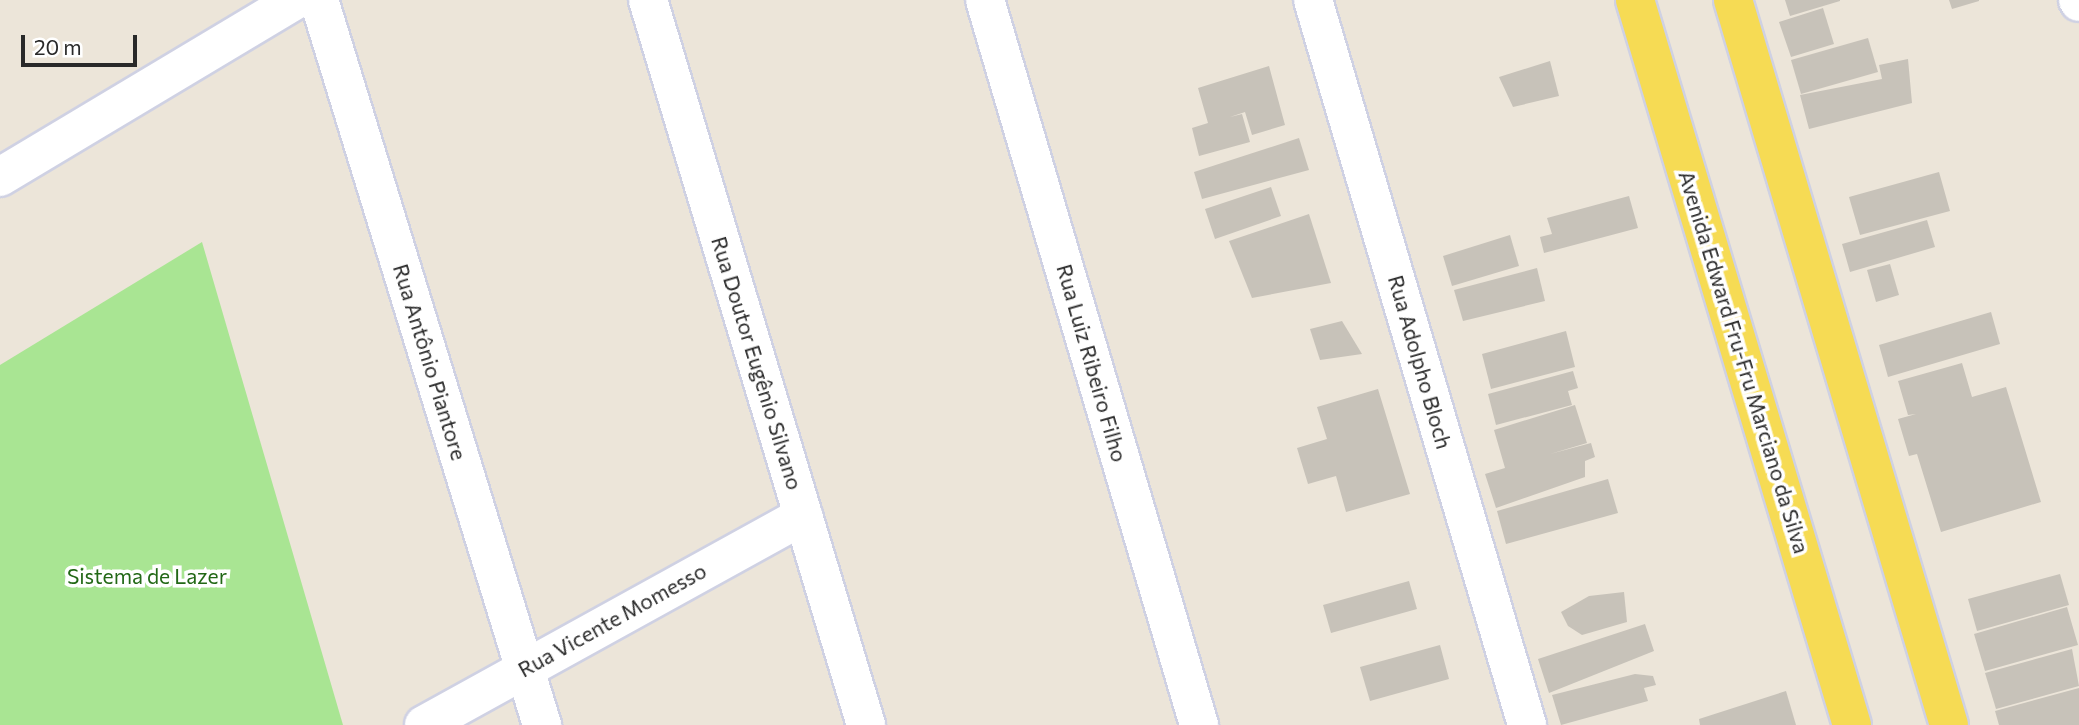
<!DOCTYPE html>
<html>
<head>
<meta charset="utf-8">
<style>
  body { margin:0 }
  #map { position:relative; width:2079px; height:725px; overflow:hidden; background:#ece5d9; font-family:Commissioner,sans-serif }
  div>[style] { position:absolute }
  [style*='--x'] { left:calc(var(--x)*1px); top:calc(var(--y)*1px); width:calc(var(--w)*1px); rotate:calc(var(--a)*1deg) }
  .green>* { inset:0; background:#a9e593 }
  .building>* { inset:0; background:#c7c2b9 }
  .roads { filter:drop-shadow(2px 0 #cfd1e3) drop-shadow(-2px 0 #cfd1e3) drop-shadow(0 2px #cfd1e3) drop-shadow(0 -2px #cfd1e3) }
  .minor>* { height:38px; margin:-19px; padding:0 19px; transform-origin:19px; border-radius:19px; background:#fff }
  .major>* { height:38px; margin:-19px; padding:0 19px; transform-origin:19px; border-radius:19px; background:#f6db54 }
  span { translate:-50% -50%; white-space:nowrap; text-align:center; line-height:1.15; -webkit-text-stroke:7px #fff; paint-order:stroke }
  .street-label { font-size:21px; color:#292929 }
  .park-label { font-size:21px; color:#226816 }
  .scale { position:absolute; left:21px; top:35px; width:116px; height:32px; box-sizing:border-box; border:4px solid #292929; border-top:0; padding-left:9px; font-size:21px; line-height:24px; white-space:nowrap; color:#292929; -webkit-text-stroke:5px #fff; paint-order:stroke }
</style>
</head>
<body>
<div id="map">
  <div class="green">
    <div style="clip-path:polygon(202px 242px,343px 725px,0 725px,0 365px)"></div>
  </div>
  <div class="building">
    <div style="clip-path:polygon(1785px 0,1840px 0,1840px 1px,1790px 16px)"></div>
    <div style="clip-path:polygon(1949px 0,1979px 0,1979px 1px,1952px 9px)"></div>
    <div style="clip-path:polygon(1823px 8px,1834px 44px,1791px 57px,1779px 22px)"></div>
    <div style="clip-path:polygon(1868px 38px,1878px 72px,1801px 94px,1791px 60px)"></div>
    <div style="clip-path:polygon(1908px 59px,1912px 103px,1809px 129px,1800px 95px,1882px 79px,1879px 65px)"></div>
    <div style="clip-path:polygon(1550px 61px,1559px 96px,1513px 107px,1499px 77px)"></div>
    <div style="clip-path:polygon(1269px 66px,1285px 125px,1252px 135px,1245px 112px,1230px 117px,1242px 114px,1250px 142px,1199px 156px,1192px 128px,1208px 123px,1198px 88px)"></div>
    <div style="clip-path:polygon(1299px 138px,1309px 170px,1202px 199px,1194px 172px)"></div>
    <div style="clip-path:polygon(1939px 172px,1950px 211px,1860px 235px,1849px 197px)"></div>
    <div style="clip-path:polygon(1271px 187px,1281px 216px,1215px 239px,1205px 209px)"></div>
    <div style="clip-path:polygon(1629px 196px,1638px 228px,1544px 253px,1540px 237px,1552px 234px,1547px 218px)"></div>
    <div style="clip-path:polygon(1309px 214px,1331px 283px,1252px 298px,1229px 241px)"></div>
    <div style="clip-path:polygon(1927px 220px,1935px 247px,1850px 272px,1842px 244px)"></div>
    <div style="clip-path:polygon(1510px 235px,1519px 266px,1452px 286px,1443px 256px)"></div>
    <div style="clip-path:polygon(1890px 264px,1899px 295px,1876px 302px,1867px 270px)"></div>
    <div style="clip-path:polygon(1537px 268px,1545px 301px,1463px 321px,1454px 290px)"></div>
    <div style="clip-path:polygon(1991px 312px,2000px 344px,1888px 377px,1879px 345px)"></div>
    <div style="clip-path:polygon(1342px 321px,1362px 354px,1320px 360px,1310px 329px)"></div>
    <div style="clip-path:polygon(1566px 331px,1575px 367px,1491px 389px,1482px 354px)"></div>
    <div style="clip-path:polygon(1962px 363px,1972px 397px,2006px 387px,2041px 502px,1941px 532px,1917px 454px,1909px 456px,1898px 419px,1916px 414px,1908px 415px,1898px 381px)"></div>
    <div style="clip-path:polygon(1573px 371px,1578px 388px,1568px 391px,1572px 405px,1496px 425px,1488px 394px)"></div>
    <div style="clip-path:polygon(1378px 389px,1410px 494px,1346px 512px,1336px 476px,1308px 484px,1297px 448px,1327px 439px,1317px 407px)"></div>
    <div style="clip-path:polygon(1575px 405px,1587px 443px,1550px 454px,1591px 443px,1595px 457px,1585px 461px,1585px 477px,1496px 508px,1485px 474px,1505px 468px,1494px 430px)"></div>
    <div style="clip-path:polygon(1608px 479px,1618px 513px,1506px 544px,1497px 511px)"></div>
    <div style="clip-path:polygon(2060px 574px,2069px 605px,1977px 631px,1968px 599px)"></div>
    <div style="clip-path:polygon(1409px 581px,1417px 609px,1331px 633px,1323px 605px)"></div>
    <div style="clip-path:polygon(1624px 592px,1627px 622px,1582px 635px,1568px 626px,1561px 612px,1589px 596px)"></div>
    <div style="clip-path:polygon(2067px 607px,2078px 645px,1985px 671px,1974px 634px)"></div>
    <div style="clip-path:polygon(1645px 624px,1654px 651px,1549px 693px,1538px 659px)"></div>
    <div style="clip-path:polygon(1440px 645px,1449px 679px,1370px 701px,1360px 667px)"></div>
    <div style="clip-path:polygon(2072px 649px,2079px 686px,1996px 709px,1985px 673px)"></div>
    <div style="clip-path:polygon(1635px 674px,1653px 676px,1656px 685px,1644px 688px,1648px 701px,1561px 725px,1552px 695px)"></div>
    <div style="clip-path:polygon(2079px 688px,2079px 725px,1999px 725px,1995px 711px)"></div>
    <div style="clip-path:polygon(1786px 691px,1796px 725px,1700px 725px,1699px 719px)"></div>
  </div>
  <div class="roads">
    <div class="minor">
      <div style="--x:319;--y:0;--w:759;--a:72.9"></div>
      <div style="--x:648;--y:0;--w:757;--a:73.26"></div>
      <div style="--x:985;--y:0;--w:756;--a:73.55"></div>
      <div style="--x:1313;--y:0;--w:756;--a:73.55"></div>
      <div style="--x:2078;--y:0;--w:2;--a:63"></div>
      <div style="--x:0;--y:177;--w:345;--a:-30.9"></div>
      <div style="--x:424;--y:725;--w:433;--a:-28.9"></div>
    </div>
    <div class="major">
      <div style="--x:1635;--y:0;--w:757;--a:73.34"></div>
      <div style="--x:1733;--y:0;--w:756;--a:73.41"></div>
    </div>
  </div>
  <div class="street-label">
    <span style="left:430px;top:362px;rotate:73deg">Rua Antônio Piantore</span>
    <span style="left:1420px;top:362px;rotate:74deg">Rua Adolpho Bloch</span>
    <span style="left:1744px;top:362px;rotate:73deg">Avenida Edward Fru-Fru Marciano da Silva</span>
    <span style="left:757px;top:363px;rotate:73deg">Rua Doutor Eugênio Silvano</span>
    <span style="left:1092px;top:363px;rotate:74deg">Rua Luiz Ribeiro Filho</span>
    <span style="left:612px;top:620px;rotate:-29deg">Rua Vicente Momesso</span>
  </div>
  <div class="park-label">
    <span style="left:147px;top:576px">Sistema de Lazer</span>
  </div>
  <div class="scale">20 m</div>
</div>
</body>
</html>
